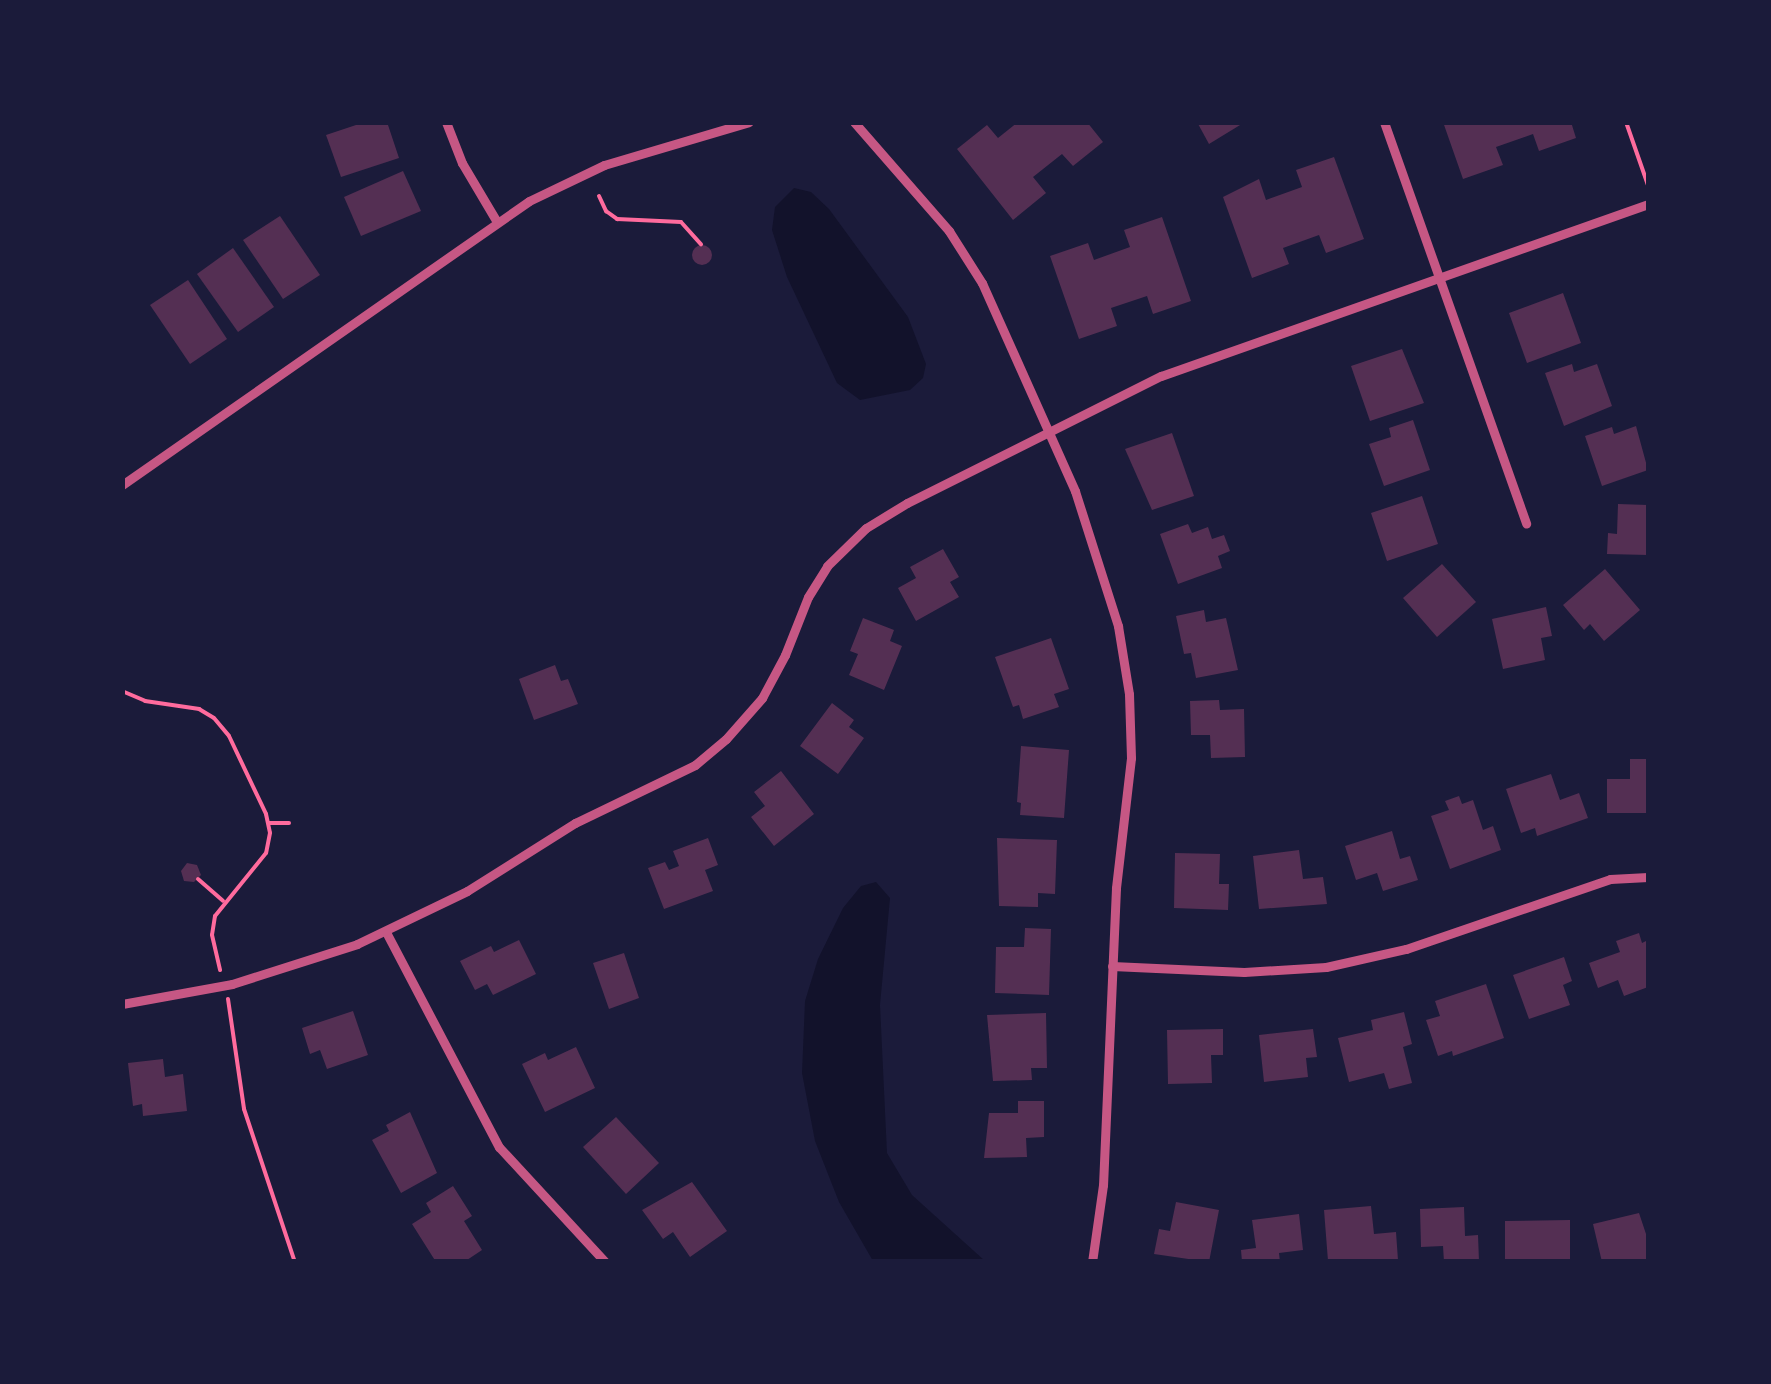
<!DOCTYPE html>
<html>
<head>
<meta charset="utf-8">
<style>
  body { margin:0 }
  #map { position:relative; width:1771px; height:1384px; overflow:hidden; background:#1b1b3a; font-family:Commissioner,sans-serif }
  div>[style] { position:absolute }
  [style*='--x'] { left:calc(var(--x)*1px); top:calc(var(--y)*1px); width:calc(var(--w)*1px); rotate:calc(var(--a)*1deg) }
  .water>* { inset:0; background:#12122b }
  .building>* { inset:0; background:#542f53 }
  .round { border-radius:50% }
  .path>* { height:4px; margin:-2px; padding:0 2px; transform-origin:2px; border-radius:2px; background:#ff6b9d }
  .minor>* { height:9px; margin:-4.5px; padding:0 4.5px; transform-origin:4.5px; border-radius:4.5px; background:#c65784 }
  span { translate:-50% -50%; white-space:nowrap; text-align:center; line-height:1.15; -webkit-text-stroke:10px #1b1b3a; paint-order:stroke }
  .frame { position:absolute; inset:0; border:125px solid #1b1b3a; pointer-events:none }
</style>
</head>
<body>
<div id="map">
  <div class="water">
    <div style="clip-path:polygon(794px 188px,811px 192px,829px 209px,908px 317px,926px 364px,923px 378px,910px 390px,860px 400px,837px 383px,787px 277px,772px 230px,775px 207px)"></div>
    <div style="clip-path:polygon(876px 882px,890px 898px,880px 1005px,887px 1153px,912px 1195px,985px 1261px,873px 1261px,839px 1202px,815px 1141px,802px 1073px,805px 1001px,818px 959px,843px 908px,861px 886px)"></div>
  </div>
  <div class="building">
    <div style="clip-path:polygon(365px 122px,387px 122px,399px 158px,341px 177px,326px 135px)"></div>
    <div style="clip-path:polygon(1018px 122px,1087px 122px,1103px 142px,1073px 166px,1062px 154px,1033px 177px,1046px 193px,1013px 220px,957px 149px,987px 125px,998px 138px)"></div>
    <div style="clip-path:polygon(1197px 122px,1245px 122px,1209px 144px)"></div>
    <div style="clip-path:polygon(1443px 122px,1571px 122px,1576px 138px,1539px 151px,1533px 134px,1496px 147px,1503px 165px,1463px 179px)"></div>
    <div style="clip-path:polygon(1334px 157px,1364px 239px,1326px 253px,1319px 235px,1283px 248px,1289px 264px,1252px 278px,1223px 197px,1259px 179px,1266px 200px,1302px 187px,1296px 170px)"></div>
    <div style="clip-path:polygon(403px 171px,421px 211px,361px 236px,344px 197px)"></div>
    <div style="clip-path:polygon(280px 216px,320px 275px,283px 299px,243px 240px)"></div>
    <div style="clip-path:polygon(1162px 217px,1191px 301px,1153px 314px,1147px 296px,1111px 308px,1117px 326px,1079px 339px,1050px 256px,1088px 243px,1094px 260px,1130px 247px,1124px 230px)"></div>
    <div class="round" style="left:692px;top:245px;width:20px;height:20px"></div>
    <div style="clip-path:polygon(233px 248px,274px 307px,238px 332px,197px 274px)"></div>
    <div style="clip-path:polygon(188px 280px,227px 339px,190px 364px,150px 305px)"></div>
    <div style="clip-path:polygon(1563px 293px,1581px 343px,1527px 363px,1509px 313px)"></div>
    <div style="clip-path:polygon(1402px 349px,1424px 403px,1370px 421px,1351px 366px)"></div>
    <div style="clip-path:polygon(1572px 364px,1574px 372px,1597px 364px,1612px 406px,1564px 426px,1545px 373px)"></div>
    <div style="clip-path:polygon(1413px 420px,1430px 470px,1384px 486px,1369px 444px,1391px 437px,1389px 428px)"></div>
    <div style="clip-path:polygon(1636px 426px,1648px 470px,1602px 486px,1585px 436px,1612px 427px,1614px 434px)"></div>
    <div style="clip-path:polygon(1172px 433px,1194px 496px,1152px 510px,1125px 449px)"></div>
    <div style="clip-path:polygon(1422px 496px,1438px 544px,1387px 561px,1371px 513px)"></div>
    <div style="clip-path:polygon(1618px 504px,1648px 505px,1648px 555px,1607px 554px,1608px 533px,1617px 534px)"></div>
    <div style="clip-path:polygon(1188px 524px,1192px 533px,1208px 527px,1212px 539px,1224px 535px,1230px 551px,1218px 556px,1222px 568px,1178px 584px,1160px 534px)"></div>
    <div style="clip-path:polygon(943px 549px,959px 577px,950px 582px,959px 597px,916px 621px,898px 588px,916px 578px,910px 567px)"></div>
    <div style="clip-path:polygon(1442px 564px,1476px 602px,1437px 637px,1403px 598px)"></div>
    <div style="clip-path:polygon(1605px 569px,1640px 610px,1604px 641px,1590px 624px,1584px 630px,1563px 605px)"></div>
    <div style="clip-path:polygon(1546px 607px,1552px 636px,1541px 638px,1545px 660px,1503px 669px,1492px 619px)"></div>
    <div style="clip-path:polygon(1204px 610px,1206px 622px,1226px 618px,1238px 670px,1196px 678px,1191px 653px,1184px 654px,1176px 616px)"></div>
    <div style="clip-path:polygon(863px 618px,894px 630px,890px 641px,902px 646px,884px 690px,849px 675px,858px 654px,850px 651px)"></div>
    <div style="clip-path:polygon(1051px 638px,1069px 689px,1054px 694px,1059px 707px,1023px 719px,1019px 705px,1013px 707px,995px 657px)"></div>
    <div style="clip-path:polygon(555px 665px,561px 681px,568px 679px,578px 704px,534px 720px,519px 679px)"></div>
    <div style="clip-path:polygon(1219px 700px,1220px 710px,1244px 709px,1245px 757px,1211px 758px,1210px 735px,1191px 735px,1190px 701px)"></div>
    <div style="clip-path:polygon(832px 703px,854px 720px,849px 727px,864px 738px,838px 774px,800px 746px)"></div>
    <div style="clip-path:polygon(1021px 746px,1069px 750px,1064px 818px,1020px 815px,1021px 803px,1017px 802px)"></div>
    <div style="clip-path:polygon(1630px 759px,1648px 759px,1648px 813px,1607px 813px,1607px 779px,1630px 779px)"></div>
    <div style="clip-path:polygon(781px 771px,814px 814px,774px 846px,751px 817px,765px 806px,754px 792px)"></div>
    <div style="clip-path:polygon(1551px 774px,1560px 800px,1579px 793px,1588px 818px,1537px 836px,1535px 828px,1521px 833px,1506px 789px)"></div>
    <div style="clip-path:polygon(1459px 796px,1462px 804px,1473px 800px,1483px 830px,1493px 826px,1501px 850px,1450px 869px,1431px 816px,1449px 810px,1445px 801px)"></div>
    <div style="clip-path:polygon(1392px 831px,1400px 859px,1410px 856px,1418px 880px,1383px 891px,1377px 873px,1356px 880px,1345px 846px)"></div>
    <div style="clip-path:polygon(708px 838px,718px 865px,705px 870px,713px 891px,664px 909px,648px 868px,665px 862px,669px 870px,679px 866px,673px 851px)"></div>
    <div style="clip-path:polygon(997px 838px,1057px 840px,1055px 894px,1038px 893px,1038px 907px,999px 906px)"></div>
    <div style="clip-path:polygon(1299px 850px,1303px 879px,1323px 877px,1327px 904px,1259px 909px,1253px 856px)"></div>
    <div style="clip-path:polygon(1175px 853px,1220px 854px,1219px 884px,1229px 884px,1228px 910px,1174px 908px)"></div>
    <div style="clip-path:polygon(187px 863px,197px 865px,201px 875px,194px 882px,184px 881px,181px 871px)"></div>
    <div style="clip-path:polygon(1025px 928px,1051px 929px,1049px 995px,995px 993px,996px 947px,1024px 947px)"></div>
    <div style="clip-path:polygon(1639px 933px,1642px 943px,1648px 940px,1648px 987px,1624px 996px,1618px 980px,1598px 988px,1589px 963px,1620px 952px,1616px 941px)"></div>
    <div style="clip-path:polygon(519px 940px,536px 974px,493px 995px,487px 984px,475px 990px,460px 961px,491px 946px,494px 952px)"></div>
    <div style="clip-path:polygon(624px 953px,639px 998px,609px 1009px,593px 963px)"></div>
    <div style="clip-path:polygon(1564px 957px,1572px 981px,1563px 985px,1570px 1005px,1529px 1019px,1513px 975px)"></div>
    <div style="clip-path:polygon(1486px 984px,1504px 1038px,1453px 1056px,1452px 1051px,1438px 1056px,1426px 1020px,1440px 1016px,1435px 1001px)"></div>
    <div style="clip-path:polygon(353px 1011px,368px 1055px,327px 1069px,320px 1050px,310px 1054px,302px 1028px)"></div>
    <div style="clip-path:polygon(1404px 1012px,1412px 1044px,1403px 1047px,1412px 1083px,1389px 1089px,1384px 1073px,1349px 1082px,1338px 1038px,1373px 1030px,1371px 1020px)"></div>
    <div style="clip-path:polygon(1046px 1013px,1047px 1068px,1031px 1068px,1032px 1080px,993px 1081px,987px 1015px)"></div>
    <div style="clip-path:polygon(1223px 1029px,1223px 1055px,1211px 1055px,1212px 1083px,1168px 1084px,1167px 1030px)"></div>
    <div style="clip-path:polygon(1313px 1029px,1317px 1057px,1306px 1058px,1308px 1077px,1264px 1082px,1259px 1035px)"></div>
    <div style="clip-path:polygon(576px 1047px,595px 1088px,545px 1112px,522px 1064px,545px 1053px,548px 1060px)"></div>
    <div style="clip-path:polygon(163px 1059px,165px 1077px,183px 1074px,187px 1111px,143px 1116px,142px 1104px,133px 1106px,128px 1063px)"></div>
    <div style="clip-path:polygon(1018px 1101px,1044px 1101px,1044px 1137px,1026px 1138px,1027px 1157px,984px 1158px,989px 1113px,1018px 1113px)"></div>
    <div style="clip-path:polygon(410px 1112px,437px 1173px,401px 1193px,372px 1140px,389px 1131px,386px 1125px)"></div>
    <div style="clip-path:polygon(616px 1117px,659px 1163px,626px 1194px,583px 1147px)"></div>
    <div style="clip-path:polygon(692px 1182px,727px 1231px,690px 1257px,673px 1232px,663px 1239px,642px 1210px)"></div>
    <div style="clip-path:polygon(453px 1186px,472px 1216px,464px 1221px,482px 1250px,464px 1262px,436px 1262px,412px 1224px,431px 1212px,426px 1203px)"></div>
    <div style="clip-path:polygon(1176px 1202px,1219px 1210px,1209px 1262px,1154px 1254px,1159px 1229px,1170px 1231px)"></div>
    <div style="clip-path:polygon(1371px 1206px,1374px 1234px,1396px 1232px,1398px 1260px,1328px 1261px,1324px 1210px)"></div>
    <div style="clip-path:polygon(1464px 1207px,1465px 1236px,1478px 1235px,1479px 1261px,1444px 1262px,1443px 1246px,1421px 1247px,1420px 1209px)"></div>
    <div style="clip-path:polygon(1639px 1213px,1648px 1240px,1648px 1262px,1602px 1262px,1593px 1224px)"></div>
    <div style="clip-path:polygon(1299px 1214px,1303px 1250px,1279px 1253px,1280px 1262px,1242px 1262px,1241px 1250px,1256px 1248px,1252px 1220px)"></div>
    <div style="clip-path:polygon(1570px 1220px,1570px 1262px,1505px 1262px,1505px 1221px)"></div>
  </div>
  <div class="path">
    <div style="--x:1626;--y:122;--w:67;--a:70.8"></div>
    <div style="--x:599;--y:196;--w:17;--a:65"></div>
    <div style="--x:606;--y:211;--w:14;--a:36"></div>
    <div style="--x:617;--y:219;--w:64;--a:2.7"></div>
    <div style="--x:681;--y:222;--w:30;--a:48"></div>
    <div style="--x:122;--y:691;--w:25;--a:23"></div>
    <div style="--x:145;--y:701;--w:55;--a:8.4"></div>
    <div style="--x:199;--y:709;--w:17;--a:31"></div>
    <div style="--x:214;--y:718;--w:23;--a:50"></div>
    <div style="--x:229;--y:736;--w:86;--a:64.6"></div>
    <div style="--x:266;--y:814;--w:19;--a:78"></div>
    <div style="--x:270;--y:833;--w:20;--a:101"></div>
    <div style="--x:266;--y:853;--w:81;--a:129"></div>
    <div style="--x:215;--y:916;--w:19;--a:99"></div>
    <div style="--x:212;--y:935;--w:36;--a:77"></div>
    <div style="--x:269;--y:823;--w:20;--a:0"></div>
    <div style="--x:198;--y:879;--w:33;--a:41"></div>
    <div style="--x:228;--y:999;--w:111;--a:81.7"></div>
    <div style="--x:244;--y:1109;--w:161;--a:71.6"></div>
  </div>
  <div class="minor">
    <div style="--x:446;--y:122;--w:44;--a:68.7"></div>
    <div style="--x:462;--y:163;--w:69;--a:59.3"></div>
    <div style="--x:854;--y:122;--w:145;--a:48.9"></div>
    <div style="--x:949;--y:231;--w:62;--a:57.6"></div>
    <div style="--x:982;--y:283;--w:228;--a:65.9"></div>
    <div style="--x:1075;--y:491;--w:142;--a:72.3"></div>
    <div style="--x:1118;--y:626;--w:69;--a:80.8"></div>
    <div style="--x:1129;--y:694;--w:64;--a:88.2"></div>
    <div style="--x:1131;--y:758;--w:131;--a:96.6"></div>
    <div style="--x:1116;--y:888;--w:297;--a:92.5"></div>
    <div style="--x:1103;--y:1185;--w:78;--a:98.1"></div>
    <div style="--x:1384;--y:122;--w:426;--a:70.5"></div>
    <div style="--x:122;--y:485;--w:496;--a:-34.9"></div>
    <div style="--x:529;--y:201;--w:83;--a:-25.6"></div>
    <div style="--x:604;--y:165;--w:151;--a:-16.5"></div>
    <div style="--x:386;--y:932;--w:243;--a:62.3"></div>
    <div style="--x:499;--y:1147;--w:156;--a:47.3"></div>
    <div style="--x:1112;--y:966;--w:132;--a:2.6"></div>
    <div style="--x:1244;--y:972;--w:82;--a:-3.5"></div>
    <div style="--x:1326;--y:967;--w:82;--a:-12.7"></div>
    <div style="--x:1406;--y:949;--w:216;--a:-18.9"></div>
    <div style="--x:1610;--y:879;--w:38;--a:-3"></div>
    <div style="--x:122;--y:1004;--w:112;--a:-10.3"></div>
    <div style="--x:232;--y:984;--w:131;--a:-17.7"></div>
    <div style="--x:357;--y:944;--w:122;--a:-25.7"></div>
    <div style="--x:467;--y:891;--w:128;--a:-32.2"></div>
    <div style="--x:575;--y:823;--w:133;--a:-25.8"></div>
    <div style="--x:695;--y:765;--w:40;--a:-40"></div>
    <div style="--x:726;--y:739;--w:55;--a:-48.7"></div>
    <div style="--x:762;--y:698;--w:49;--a:-61.9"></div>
    <div style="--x:785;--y:655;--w:62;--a:-68.4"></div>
    <div style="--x:808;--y:597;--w:36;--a:-58"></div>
    <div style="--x:827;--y:566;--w:54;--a:-44.3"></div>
    <div style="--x:866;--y:528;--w:48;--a:-31.4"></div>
    <div style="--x:907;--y:503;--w:284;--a:-26.6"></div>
    <div style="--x:1161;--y:376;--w:516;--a:-19.45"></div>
  </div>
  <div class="frame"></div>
</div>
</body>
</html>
